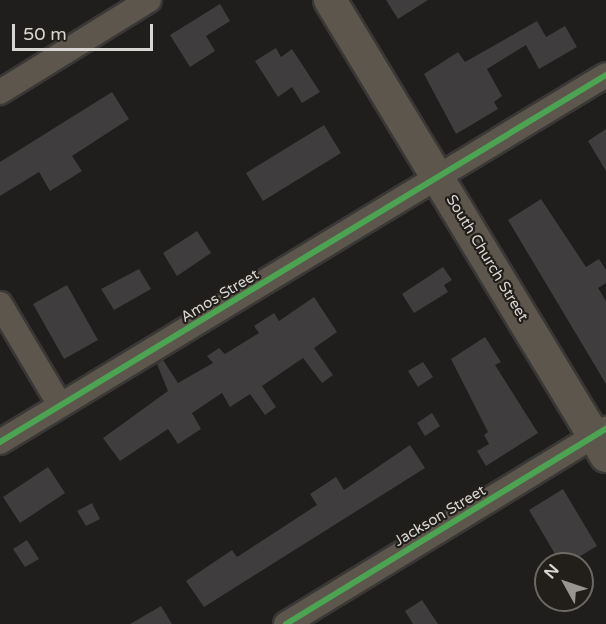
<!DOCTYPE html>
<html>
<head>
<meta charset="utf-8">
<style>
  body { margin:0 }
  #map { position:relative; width:606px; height:624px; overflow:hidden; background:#201e1c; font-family:"Varela Round",sans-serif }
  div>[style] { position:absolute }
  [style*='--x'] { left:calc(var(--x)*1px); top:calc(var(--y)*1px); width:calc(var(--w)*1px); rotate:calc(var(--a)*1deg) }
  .building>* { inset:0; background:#3f3d3d }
  .roads { filter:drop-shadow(2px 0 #393836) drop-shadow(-2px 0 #393836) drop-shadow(0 2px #393836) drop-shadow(0 -2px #393836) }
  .minor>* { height:24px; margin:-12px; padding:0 12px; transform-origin:12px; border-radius:12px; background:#5c564c }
  .major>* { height:32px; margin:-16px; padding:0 16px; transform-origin:16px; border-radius:16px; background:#5c564c }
  .cycleway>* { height:6px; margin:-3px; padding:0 3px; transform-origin:3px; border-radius:3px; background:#4ca352 }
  span { translate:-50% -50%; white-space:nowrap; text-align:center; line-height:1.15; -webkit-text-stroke:4.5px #221e1a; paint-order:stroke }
  .street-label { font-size:15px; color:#d8d6d3 }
  .north { position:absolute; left:534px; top:552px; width:60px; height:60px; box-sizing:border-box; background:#221e1a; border:2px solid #6b6864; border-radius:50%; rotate:310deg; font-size:16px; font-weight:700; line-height:24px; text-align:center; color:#d8d6d3 }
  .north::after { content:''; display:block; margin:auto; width:21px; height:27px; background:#989693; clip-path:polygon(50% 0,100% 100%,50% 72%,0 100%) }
  .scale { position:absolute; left:12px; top:24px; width:141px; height:27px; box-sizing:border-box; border:3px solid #d8d6d3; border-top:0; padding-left:8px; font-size:18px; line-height:21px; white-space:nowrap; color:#d8d6d3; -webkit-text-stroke:4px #221e1a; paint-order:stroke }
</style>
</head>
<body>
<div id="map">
  <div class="building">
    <div style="clip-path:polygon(386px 0,428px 0,398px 19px)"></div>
    <div style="clip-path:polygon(220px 4px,230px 21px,206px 36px,215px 51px,190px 67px,170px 35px)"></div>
    <div style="clip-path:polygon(537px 21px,546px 37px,565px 26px,577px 47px,539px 69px,526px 45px,487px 69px,502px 96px,494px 102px,498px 109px,456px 134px,424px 74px,458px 52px,465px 62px)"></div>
    <div style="clip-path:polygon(276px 48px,281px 57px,292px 49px,320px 92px,302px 103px,292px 87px,278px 97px,255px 61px)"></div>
    <div style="clip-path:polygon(112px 92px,129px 119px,72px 156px,82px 171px,50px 191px,39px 172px,0 196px,0 162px)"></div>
    <div style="clip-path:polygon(324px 125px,341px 153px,263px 201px,246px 173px)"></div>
    <div style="clip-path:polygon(606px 129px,606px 171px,588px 141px)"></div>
    <div style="clip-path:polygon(541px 199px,586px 267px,599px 259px,606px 270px,606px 283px,598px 288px,606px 301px,606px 384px,508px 220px)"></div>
    <div style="clip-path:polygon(197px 231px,211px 253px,177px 276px,163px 253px)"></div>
    <div style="clip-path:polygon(443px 267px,452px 280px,444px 285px,448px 292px,414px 313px,402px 294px)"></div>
    <div style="clip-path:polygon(139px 269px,151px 289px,114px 310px,101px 289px)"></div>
    <div style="clip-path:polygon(67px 285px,98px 340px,64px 359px,33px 304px)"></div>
    <div style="clip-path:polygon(314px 297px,337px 332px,314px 348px,333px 375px,322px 383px,303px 358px,262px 386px,276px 407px,265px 415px,250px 394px,230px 407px,222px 393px,192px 413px,201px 429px,178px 444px,168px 429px,120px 461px,103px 438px,168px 391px,157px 364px,163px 360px,178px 383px,213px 363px,207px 356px,219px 348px,225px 354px,259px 333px,254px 326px,274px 313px,279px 321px)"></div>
    <div style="clip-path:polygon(485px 337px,501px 362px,495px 365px,538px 433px,486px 466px,477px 451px,489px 444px,484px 435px,488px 432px,451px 359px)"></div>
    <div style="clip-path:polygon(423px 362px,433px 377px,418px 387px,408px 371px)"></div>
    <div style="clip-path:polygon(432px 413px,440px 426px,425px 436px,417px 423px)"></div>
    <div style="clip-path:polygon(410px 445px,425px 468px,204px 607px,186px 581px,232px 550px,237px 557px,317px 505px,310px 494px,336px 477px,344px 490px)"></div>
    <div style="clip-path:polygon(48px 467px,65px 493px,20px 523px,3px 497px)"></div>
    <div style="clip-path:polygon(563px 489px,597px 546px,567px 564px,561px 564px,529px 510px)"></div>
    <div style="clip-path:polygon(92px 503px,100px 519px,86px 526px,77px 511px)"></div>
    <div style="clip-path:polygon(27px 540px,39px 559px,25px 567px,13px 549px)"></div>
    <div style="clip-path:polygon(422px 600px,438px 624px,413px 624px,405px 611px)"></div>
    <div style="clip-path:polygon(161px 606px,172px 624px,130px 624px)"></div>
  </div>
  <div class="roads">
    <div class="minor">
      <div style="--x:0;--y:92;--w:175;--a:-31.7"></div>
      <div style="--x:0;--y:304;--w:117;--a:59.3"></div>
      <div style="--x:0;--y:442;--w:708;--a:-31.2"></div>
      <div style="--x:286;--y:624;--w:375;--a:-31.4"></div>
    </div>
    <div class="major">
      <div style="--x:330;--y:0;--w:533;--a:58.82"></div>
    </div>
  </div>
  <div class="cycleway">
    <div style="--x:0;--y:442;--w:708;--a:-31.2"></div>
    <div style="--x:286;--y:624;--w:375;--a:-31.4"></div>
  </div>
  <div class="street-label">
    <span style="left:487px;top:258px;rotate:59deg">South Church Street</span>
    <span style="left:220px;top:296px;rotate:-31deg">Amos Street</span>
    <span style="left:440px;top:516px;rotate:-31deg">Jackson Street</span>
  </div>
  <div class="north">N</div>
  <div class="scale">50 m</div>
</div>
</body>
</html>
